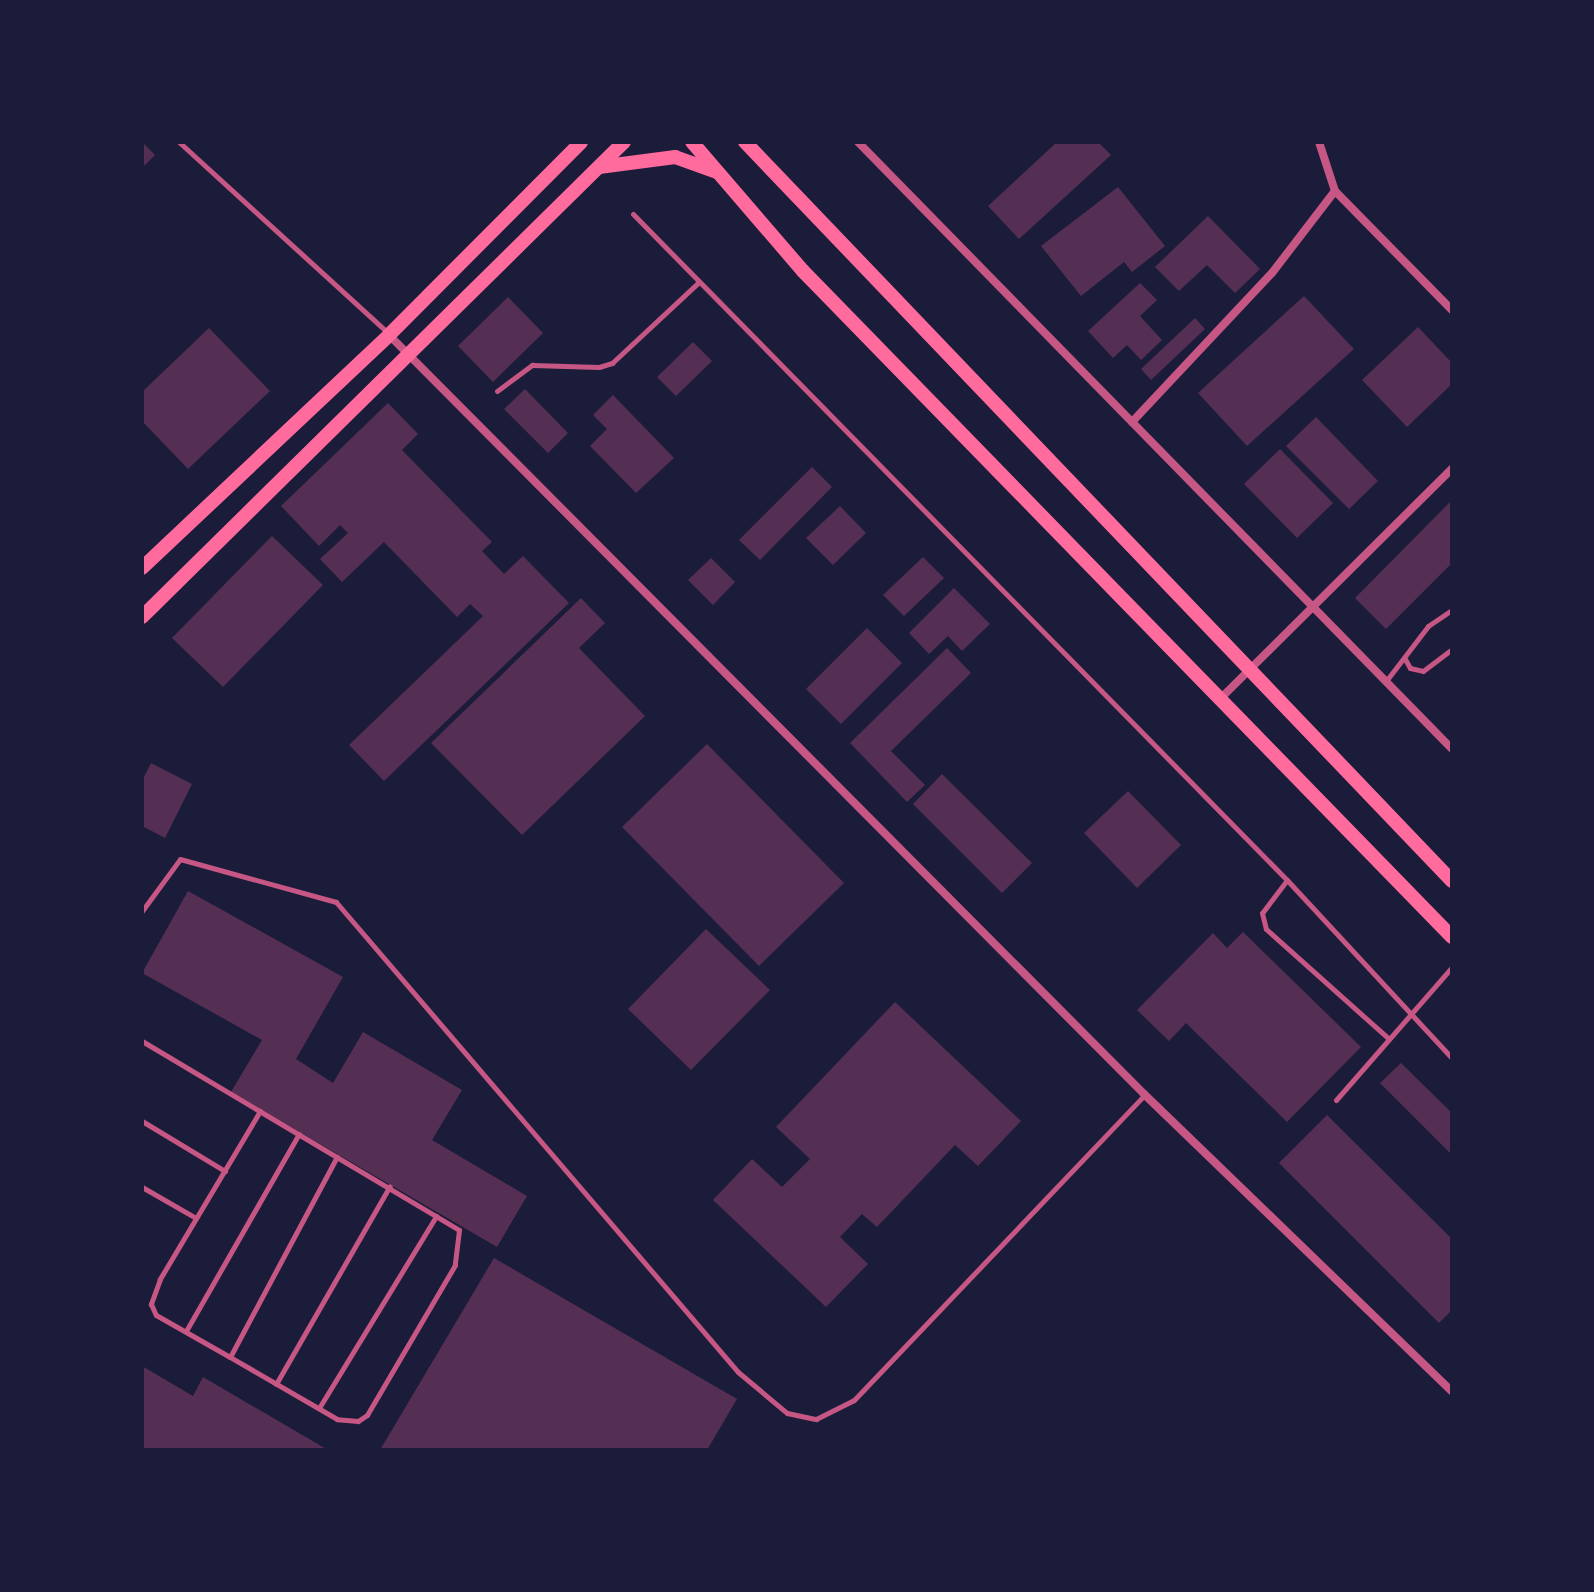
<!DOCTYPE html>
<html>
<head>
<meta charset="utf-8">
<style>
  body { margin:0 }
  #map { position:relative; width:1594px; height:1592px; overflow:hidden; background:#1b1b3a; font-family:Manrope,sans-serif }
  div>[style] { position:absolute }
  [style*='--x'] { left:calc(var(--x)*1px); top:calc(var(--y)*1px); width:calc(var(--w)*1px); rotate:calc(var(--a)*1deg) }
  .building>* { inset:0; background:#542f53 }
  .service>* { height:5px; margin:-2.5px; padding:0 2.5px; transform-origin:2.5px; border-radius:2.5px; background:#c65784 }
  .minor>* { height:8px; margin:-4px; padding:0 4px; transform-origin:4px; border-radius:4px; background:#c65784 }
  .primary>* { height:14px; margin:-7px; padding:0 7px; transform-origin:7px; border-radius:7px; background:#ff6b9d }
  span { translate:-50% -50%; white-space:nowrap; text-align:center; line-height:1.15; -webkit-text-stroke:6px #1b1b3a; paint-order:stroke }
  .frame { position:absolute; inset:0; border:144px solid #1b1b3a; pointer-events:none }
</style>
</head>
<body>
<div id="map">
  <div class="building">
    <div style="clip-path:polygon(142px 142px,155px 155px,142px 168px)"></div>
    <div style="clip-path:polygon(1057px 142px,1098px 142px,1111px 155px,1019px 239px,988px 206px)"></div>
    <div style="clip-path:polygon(1118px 187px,1165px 246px,1132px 272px,1124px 262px,1081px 296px,1041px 246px)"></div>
    <div style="clip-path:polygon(1208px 216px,1260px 269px,1235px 293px,1207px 265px,1179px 291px,1155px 267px)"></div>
    <div style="clip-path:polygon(1140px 283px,1157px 300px,1140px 316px,1162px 340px,1141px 360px,1127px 345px,1113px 358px,1088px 331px)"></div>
    <div style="clip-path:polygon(1304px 296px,1354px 349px,1247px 446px,1198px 393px)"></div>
    <div style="clip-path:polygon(508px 297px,543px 333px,493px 382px,458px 346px)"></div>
    <div style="clip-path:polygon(1195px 318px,1205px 329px,1151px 380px,1141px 369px)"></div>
    <div style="clip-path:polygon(1418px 327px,1452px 363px,1452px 384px,1407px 427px,1362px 380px)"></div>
    <div style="clip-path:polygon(209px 328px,270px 391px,188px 469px,142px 421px,142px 392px)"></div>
    <div style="clip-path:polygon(693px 342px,712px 361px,676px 396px,657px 377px)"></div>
    <div style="clip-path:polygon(525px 389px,568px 433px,548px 453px,504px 409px)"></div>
    <div style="clip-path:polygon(613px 395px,674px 458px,636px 493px,590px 446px,607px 429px,593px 415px)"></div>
    <div style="clip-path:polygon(388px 403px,418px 434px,402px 450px,492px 542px,482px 551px,504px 574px,523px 556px,569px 603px,384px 781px,349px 745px,483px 616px,470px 604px,457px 617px,384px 542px,342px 582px,320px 559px,348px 533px,340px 525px,319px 546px,281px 506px)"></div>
    <div style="clip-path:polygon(1316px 417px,1378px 481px,1349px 509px,1286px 446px)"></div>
    <div style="clip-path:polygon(1280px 449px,1333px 503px,1297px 538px,1244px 484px)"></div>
    <div style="clip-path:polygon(812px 467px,832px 487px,760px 560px,739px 540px)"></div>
    <div style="clip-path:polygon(1452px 500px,1452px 563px,1386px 629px,1355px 598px)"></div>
    <div style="clip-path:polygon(840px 506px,866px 533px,833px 565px,806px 538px)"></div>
    <div style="clip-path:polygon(272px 536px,323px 585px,223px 687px,172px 638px)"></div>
    <div style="clip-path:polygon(923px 557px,944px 578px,904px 616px,883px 595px)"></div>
    <div style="clip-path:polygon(711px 558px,735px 582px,713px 605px,688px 580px)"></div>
    <div style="clip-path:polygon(954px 588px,990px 624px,962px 651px,948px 636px,929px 654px,909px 633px)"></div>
    <div style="clip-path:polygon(581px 598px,605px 623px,579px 648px,645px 716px,522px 835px,431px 743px)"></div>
    <div style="clip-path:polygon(867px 628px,902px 663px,841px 724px,806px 689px)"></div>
    <div style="clip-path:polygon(947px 648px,971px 673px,891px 751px,925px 785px,907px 802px,850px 743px)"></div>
    <div style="clip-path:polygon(707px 744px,844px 883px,759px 966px,622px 827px)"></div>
    <div style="clip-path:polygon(151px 763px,192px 784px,165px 838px,142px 826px,142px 781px)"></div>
    <div style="clip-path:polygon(942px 774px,1032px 863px,1002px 893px,913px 804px)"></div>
    <div style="clip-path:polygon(1128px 791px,1181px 845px,1137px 888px,1084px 833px)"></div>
    <div style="clip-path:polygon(188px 891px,343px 977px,296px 1059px,333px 1083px,363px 1032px,462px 1090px,432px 1140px,527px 1196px,497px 1247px,231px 1092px,262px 1040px,142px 973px)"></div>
    <div style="clip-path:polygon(706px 929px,770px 990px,691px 1070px,628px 1009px)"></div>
    <div style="clip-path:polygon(1243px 932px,1361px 1047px,1287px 1122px,1186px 1023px,1169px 1041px,1137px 1010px,1213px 933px,1227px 948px)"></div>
    <div style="clip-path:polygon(895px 1002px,1021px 1121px,978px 1166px,955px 1145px,877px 1227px,862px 1214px,840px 1237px,868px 1264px,826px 1307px,713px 1200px,752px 1159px,782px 1187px,810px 1159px,776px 1127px)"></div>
    <div style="clip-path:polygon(1401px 1063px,1452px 1113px,1452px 1155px,1380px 1083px)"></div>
    <div style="clip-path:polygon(1327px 1115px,1452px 1239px,1452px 1310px,1439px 1323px,1279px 1163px)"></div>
    <div style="clip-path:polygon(494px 1258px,737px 1399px,707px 1450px,380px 1450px)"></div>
    <div style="clip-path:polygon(142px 1366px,193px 1396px,203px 1377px,328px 1450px,142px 1450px)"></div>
  </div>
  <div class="service">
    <div style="--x:179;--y:142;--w:283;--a:42.4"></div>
    <div style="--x:633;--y:214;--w:933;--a:45.52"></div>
    <div style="--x:1287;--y:880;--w:243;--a:47.2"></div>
    <div style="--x:497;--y:391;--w:44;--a:-36.6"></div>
    <div style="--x:532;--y:365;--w:67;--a:1.7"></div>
    <div style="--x:599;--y:367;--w:14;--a:-17"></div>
    <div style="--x:612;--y:363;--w:119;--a:-43"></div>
    <div style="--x:1405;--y:659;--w:10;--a:61"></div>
    <div style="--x:1410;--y:668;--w:13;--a:13"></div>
    <div style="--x:1423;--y:671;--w:36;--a:-37"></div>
    <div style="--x:1386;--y:681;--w:69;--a:-52.6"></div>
    <div style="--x:1428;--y:626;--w:29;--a:-34"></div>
    <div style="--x:1287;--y:880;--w:41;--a:127.1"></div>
    <div style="--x:1262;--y:913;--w:16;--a:76"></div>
    <div style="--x:1266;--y:929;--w:165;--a:41.8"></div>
    <div style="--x:142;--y:911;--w:64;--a:-53.8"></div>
    <div style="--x:180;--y:859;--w:162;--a:15.4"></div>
    <div style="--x:336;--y:902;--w:618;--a:49.46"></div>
    <div style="--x:738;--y:1372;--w:64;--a:39.9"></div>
    <div style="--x:787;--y:1413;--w:30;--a:12"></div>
    <div style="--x:816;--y:1419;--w:42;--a:-26.6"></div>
    <div style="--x:854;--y:1400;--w:421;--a:-46.4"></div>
    <div style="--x:142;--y:1041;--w:369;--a:30.8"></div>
    <div style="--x:459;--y:1230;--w:35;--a:97"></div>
    <div style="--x:455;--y:1265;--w:174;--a:120.4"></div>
    <div style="--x:367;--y:1415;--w:11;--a:146"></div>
    <div style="--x:358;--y:1421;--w:21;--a:-175"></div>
    <div style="--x:337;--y:1419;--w:124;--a:-149.9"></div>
    <div style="--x:1336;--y:1100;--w:176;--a:-48.9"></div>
    <div style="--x:260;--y:1111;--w:196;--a:120.8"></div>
    <div style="--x:160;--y:1279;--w:27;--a:110"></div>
    <div style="--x:151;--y:1304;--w:12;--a:66"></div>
    <div style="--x:156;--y:1315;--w:85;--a:29.6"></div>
    <div style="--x:230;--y:1357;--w:227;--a:-61.9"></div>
    <div style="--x:142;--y:1121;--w:97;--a:31.1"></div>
    <div style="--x:142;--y:1187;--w:62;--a:29.9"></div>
    <div style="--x:186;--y:1331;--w:227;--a:-60.2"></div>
    <div style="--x:276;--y:1384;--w:228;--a:-60.1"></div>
    <div style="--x:319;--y:1408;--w:225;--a:-58.6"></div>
  </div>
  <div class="minor">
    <div style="--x:858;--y:142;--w:849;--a:45.62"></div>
    <div style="--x:1335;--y:191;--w:167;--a:45.5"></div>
    <div style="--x:389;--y:335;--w:1071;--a:45.15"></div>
    <div style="--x:1144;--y:1094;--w:428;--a:44"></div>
    <div style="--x:1132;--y:422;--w:204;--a:-46.8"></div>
    <div style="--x:1272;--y:273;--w:103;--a:-52.5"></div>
    <div style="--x:1335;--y:191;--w:52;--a:-108.1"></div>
    <div style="--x:1220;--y:699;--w:327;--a:-44.8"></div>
  </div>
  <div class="primary">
    <div style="--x:692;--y:142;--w:170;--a:49.3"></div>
    <div style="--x:803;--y:271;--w:930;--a:45.74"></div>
    <div style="--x:745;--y:142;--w:1023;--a:46.27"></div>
    <div style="--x:599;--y:167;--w:77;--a:-7.5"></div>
    <div style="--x:675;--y:157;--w:45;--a:19.7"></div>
    <div style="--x:142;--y:568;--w:340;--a:-43.3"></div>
    <div style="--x:389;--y:335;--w:272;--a:-45.1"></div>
    <div style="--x:142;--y:617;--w:677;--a:-44.58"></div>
  </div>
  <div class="frame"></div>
</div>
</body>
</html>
